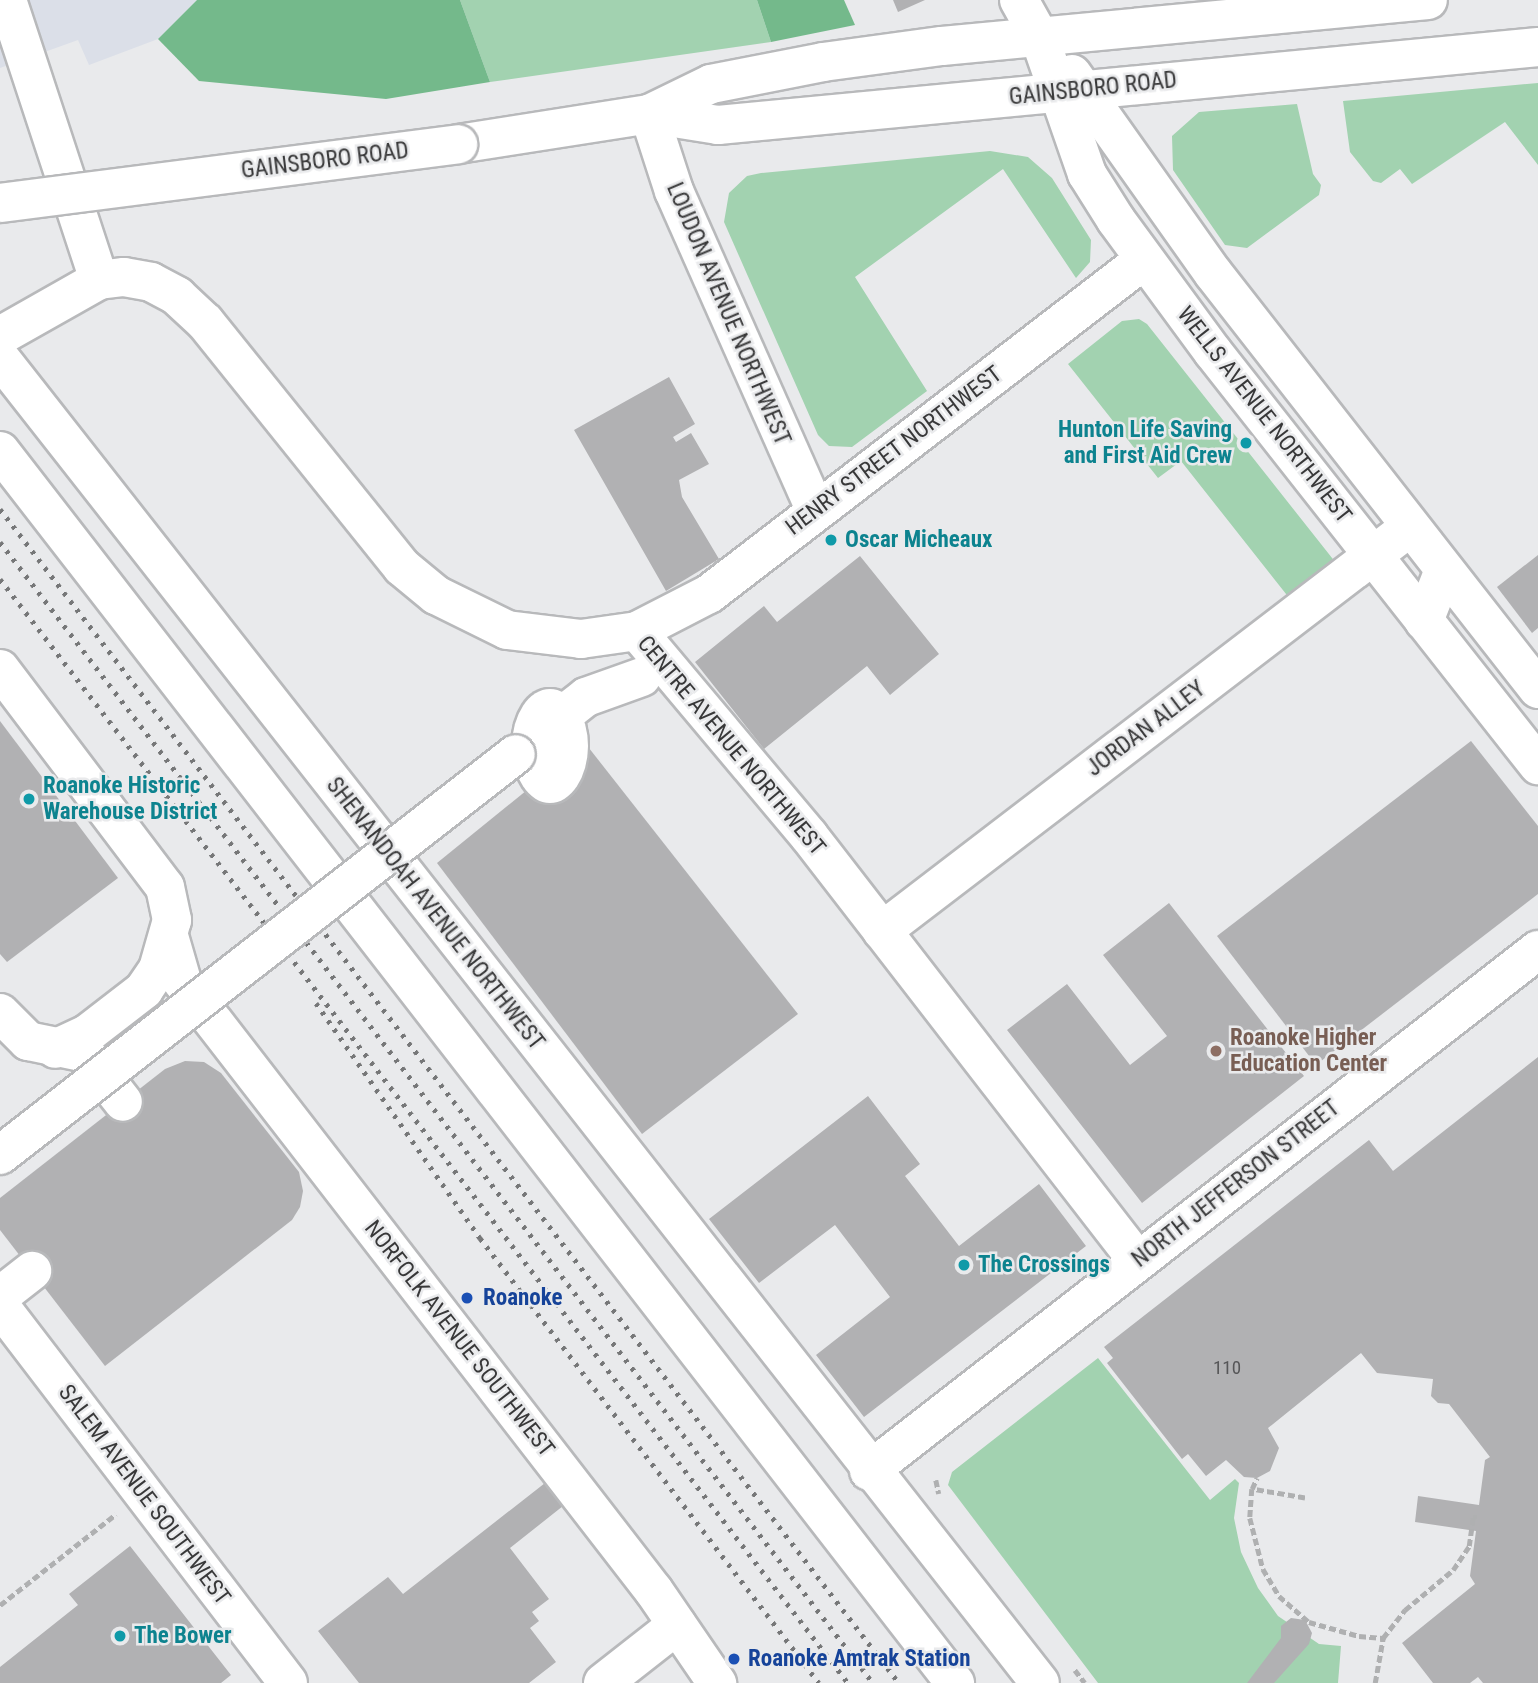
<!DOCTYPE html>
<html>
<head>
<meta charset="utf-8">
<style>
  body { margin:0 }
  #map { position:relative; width:1538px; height:1683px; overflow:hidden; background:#e9eaec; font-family:"Roboto Condensed",sans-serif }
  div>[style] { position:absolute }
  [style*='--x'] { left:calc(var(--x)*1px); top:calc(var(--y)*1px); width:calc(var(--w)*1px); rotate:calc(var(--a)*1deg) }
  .built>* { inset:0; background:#dbdfe8 }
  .green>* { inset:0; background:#a2d2b0 }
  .forest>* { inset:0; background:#74b98b }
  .building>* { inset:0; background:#b1b1b3 }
  .path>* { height:4.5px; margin-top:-2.25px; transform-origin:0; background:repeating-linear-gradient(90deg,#afb0b1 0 7px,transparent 0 10.5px) }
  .roads { filter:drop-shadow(2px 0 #b8b9bb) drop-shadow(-2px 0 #b8b9bb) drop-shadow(0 2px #b8b9bb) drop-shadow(0 -2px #b8b9bb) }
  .minor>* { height:38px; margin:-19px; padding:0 19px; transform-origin:19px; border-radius:19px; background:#fff }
  .minor>.ring { margin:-19px; padding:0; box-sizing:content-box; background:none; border:38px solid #fff; border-radius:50% }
  .major>* { height:38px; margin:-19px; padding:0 19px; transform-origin:19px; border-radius:19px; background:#fff }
  .rail>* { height:5px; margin-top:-2.5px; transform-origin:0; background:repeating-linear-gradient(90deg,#767778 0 3.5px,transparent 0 10.5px) }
  .bridges { filter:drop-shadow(2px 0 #b8b9bb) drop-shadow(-2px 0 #b8b9bb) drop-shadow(0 2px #b8b9bb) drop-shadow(0 -2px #b8b9bb) }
  .minor-bridge>* { height:38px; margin:-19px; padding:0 19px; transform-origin:19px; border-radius:19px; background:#fff }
  .major-bridge>* { height:38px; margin:-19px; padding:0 19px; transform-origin:19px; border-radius:19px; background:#fff }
  .dots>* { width:19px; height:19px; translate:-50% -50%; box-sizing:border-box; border:4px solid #e9eaec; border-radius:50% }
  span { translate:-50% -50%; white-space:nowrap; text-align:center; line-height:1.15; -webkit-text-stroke:5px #e9eaec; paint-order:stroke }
  .number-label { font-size:19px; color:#565658 }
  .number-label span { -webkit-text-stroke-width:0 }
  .street-label { font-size:23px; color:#383839 }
  .culture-label { font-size:23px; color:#0d838f; font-weight:700 }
  .right { translate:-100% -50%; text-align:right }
  .left { translate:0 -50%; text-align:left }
  .education-label { font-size:23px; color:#785e54; font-weight:700 }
  .transit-label { font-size:23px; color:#164399; font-weight:700 }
</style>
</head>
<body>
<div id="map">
  <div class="built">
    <div style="clip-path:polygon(0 0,197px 0,158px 39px,89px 65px,78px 40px,0 68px)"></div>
  </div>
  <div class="green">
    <div style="clip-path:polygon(460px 0,757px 0,771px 42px,490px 82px)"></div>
    <div style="clip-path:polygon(1538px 83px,1538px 165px,1505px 122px,1412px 184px,1400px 169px,1381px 183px,1373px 181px,1350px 152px,1343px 101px)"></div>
    <div style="clip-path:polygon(1297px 104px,1313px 174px,1321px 185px,1319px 195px,1247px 248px,1225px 245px,1173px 170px,1172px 136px,1199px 112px)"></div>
    <div style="clip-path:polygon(990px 151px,1028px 157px,1052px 178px,1091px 240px,1090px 262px,1076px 278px,1003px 169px,855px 277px,927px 391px,852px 447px,829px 446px,818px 435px,724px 222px,729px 193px,747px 176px,761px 173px)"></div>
    <div style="clip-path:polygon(1139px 319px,1147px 324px,1336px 563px,1290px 599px,1181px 461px,1158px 478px,1068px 364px,1122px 321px)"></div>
    <div style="clip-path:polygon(1098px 1358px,1210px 1500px,1235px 1479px,1239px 1483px,1234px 1518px,1241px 1552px,1258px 1588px,1278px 1616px,1319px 1644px,1341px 1646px,1338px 1683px,1098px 1683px,948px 1485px,952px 1472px)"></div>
  </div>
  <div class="forest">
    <div style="clip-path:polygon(197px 0,460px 0,490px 82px,386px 99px,199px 81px,158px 39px)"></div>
    <div style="clip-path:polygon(757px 0,844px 0,855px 25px,771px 42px)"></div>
  </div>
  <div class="building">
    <div style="clip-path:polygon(893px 0,925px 0,898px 12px)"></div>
    <div style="clip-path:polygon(669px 377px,695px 424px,673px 437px,676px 442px,691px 433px,709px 464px,679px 480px,682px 497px,719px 559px,666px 591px,574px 430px)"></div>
    <div style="clip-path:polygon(1538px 555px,1538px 628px,1532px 633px,1497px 587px)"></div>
    <div style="clip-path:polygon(860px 556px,939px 654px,890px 695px,867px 666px,764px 749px,695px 662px,764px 606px,777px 622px)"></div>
    <div style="clip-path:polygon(0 721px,118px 878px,7px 962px,0 954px)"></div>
    <div style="clip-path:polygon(1471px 741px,1538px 826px,1538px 894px,1316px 1065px,1217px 936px)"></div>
    <div style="clip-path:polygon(585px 743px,798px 1014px,642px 1134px,437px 863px)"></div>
    <div style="clip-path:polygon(1169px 903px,1304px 1076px,1142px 1203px,1007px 1030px,1067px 984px,1130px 1065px,1167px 1036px,1103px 955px)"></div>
    <div style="clip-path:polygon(1538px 1057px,1538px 1683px,1483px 1683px,1478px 1677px,1470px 1683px,1433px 1683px,1402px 1643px,1475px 1584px,1470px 1576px,1476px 1531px,1415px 1522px,1418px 1496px,1479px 1505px,1485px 1460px,1490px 1457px,1449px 1404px,1438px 1403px,1431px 1396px,1433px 1379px,1377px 1373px,1361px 1353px,1268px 1428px,1279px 1448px,1270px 1471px,1257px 1478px,1244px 1477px,1226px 1460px,1206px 1476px,1188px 1454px,1182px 1459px,1107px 1363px,1113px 1358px,1104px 1347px,1369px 1140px,1393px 1171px)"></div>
    <div style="clip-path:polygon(185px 1061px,204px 1062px,221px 1073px,299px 1172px,303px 1191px,300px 1207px,292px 1220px,105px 1366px,0 1230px,0 1198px,165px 1069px)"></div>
    <div style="clip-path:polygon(868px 1096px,920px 1164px,905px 1176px,959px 1246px,1039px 1184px,1086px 1246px,864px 1417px,816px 1355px,890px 1297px,835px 1225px,759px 1283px,709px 1219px)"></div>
    <div style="clip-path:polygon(545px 1483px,563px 1506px,510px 1548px,549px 1599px,532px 1612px,539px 1621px,530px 1628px,556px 1662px,529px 1683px,359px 1683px,318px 1631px,388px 1577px,403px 1594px)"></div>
    <div style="clip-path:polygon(130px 1546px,231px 1675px,221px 1683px,0 1683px,0 1667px,78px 1605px,69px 1594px)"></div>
    <div style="clip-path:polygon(1291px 1618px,1305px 1620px,1312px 1633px,1309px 1644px,1274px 1683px,1247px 1683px,1281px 1638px,1281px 1626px)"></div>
  </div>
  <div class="path">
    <div style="--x:936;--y:1480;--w:14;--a:78"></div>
    <div style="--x:1252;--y:1489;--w:12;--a:-66"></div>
    <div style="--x:1305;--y:1498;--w:54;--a:-170.4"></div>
    <div style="--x:1252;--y:1489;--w:29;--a:94"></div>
    <div style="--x:1250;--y:1518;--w:53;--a:75.7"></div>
    <div style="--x:1263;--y:1569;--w:31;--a:59"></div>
    <div style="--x:1279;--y:1596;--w:40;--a:41"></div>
    <div style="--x:1309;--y:1622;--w:52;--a:15.6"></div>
    <div style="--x:1359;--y:1636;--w:24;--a:5"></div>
    <div style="--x:1383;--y:1638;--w:36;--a:-52"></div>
    <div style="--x:1405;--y:1610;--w:62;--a:-39.8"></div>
    <div style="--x:1453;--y:1570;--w:29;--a:-56"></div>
    <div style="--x:1469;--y:1546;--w:29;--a:-82"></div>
    <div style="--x:1473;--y:1517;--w:4;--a:0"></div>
    <div style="--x:0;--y:1605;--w:147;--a:-38.1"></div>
    <div style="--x:1075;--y:1670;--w:16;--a:52"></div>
    <div style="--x:1375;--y:1683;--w:46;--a:-79.9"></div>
  </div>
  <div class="roads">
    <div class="minor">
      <div style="--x:7;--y:0;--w:295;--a:71.8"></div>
      <div style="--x:1019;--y:0;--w:41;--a:60.9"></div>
      <div style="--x:649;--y:114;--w:81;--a:72"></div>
      <div style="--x:674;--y:191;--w:350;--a:66.1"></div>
      <div style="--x:0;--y:336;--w:114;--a:-29.5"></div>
      <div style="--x:99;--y:280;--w:25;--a:-7"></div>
      <div style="--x:124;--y:277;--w:27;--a:10"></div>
      <div style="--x:151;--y:282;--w:30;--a:28"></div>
      <div style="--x:177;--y:296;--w:38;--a:43"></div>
      <div style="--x:205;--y:322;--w:314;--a:51.2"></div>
      <div style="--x:402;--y:567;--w:44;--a:39.5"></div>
      <div style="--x:436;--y:595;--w:79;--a:26.2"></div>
      <div style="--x:507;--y:630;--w:75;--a:6.9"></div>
      <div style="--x:581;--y:639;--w:57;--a:-8.1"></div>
      <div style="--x:637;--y:631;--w:81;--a:-27.2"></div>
      <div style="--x:709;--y:594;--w:548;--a:-37.52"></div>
      <div style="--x:0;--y:358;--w:1684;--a:51.87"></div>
      <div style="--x:0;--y:451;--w:1559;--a:52.22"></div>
      <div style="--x:1424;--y:621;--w:55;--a:-68.6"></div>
      <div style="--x:637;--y:631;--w:268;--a:50"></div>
      <div style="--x:809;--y:836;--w:536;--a:52.28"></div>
      <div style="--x:0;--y:669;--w:273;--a:52.9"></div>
      <div style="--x:165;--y:887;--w:34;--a:78"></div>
      <div style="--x:172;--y:920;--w:51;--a:105.9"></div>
      <div style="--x:158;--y:969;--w:25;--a:124"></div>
      <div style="--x:144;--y:990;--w:72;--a:142.3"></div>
      <div style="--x:87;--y:1034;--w:35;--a:155"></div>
      <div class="ring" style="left:531px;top:708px;width:-2px;height:-2px"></div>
      <div style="--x:563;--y:715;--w:29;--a:-38"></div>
      <div style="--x:586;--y:697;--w:59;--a:-19.7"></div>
      <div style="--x:882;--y:931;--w:665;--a:-37.42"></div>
      <div style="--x:169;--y:936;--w:47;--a:73.9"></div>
      <div style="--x:182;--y:981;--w:771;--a:52.27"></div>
      <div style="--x:654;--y:1591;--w:112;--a:55.6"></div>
      <div style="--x:0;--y:1013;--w:40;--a:45"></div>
      <div style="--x:28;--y:1041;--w:54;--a:11.7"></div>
      <div style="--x:84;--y:1052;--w:63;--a:52"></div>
      <div style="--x:0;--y:1296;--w:41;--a:-38"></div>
      <div style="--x:0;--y:1306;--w:474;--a:52.6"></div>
      <div style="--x:869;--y:1471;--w:848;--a:-37.91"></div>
      <div style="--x:603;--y:1683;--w:94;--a:-38.1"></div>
    </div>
    <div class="major">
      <div style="--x:1039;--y:36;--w:146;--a:70.8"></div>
      <div style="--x:1087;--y:174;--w:54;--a:57.8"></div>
      <div style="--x:1116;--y:220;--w:164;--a:53.7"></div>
      <div style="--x:1213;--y:352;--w:526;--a:51.8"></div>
      <div style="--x:1072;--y:74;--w:244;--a:54.7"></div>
      <div style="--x:1213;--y:273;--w:528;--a:52"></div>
      <div style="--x:649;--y:114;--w:70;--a:9.1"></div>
      <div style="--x:718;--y:125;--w:824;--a:-5.43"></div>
      <div style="--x:458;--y:144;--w:193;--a:-8.9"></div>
      <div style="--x:649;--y:114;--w:69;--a:-25.8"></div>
      <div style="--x:711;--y:84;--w:114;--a:-11.1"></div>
      <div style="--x:823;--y:62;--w:120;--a:-7.7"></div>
      <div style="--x:942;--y:46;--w:488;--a:-5.4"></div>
    </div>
  </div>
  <div class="rail">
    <div style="--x:0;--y:509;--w:1479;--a:52.56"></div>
    <div style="--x:0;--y:542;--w:1437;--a:52.58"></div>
    <div style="--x:0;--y:579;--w:1392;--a:52.47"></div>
    <div style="--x:316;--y:1003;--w:287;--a:55.1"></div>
    <div style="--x:480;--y:1238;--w:559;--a:52.7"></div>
  </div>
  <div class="bridges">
    <div class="minor-bridge">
      <div style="--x:0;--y:1155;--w:653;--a:-37.85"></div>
    </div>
    <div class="major-bridge">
      <div style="--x:0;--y:203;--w:462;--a:-7.3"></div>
    </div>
  </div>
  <div class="dots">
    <div style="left:1246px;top:443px;background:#0f9aa8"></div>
    <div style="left:831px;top:540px;background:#0f9aa8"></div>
    <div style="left:29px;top:799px;background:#0f9aa8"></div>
    <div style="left:1216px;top:1051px;background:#8d6e63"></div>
    <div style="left:964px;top:1265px;background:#0f9aa8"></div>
    <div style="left:467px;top:1298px;background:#1a4fb4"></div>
    <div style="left:120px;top:1636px;background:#0f9aa8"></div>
    <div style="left:734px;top:1659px;background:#1a4fb4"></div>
  </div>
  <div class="number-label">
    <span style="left:1227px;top:1368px">110</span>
  </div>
  <div class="street-label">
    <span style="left:1093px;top:89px;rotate:-6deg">GAINSBORO ROAD</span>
    <span style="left:325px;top:161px;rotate:-7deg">GAINSBORO ROAD</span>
    <span style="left:728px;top:314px;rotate:67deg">LOUDON AVENUE NORTHWEST</span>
    <span style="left:1264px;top:415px;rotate:52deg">WELLS AVENUE NORTHWEST</span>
    <span style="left:894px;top:451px;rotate:-37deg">HENRY STREET NORTHWEST</span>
    <span style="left:1146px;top:729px;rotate:-37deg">JORDAN ALLEY</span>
    <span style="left:731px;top:746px;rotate:50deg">CENTRE AVENUE NORTHWEST</span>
    <span style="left:435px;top:914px;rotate:52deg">SHENANDOAH AVENUE NORTHWEST</span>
    <span style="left:1236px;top:1184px;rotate:-38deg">NORTH JEFFERSON STREET</span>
    <span style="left:459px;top:1339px;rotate:52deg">NORFOLK AVENUE SOUTHWEST</span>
    <span style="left:144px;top:1495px;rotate:53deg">SALEM AVENUE SOUTHWEST</span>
  </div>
  <div class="culture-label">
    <span class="right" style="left:1232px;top:443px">Hunton Life Saving<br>and First Aid Crew</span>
    <span class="left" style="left:845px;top:540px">Oscar Micheaux</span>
    <span class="left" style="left:43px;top:799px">Roanoke Historic<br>Warehouse District</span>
    <span class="left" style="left:978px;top:1265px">The Crossings</span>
    <span class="left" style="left:134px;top:1636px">The Bower</span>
  </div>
  <div class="education-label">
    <span class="left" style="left:1230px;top:1051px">Roanoke Higher<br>Education Center</span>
  </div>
  <div class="transit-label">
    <span class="left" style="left:483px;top:1298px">Roanoke</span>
    <span class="left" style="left:748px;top:1659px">Roanoke Amtrak Station</span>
  </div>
</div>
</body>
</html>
